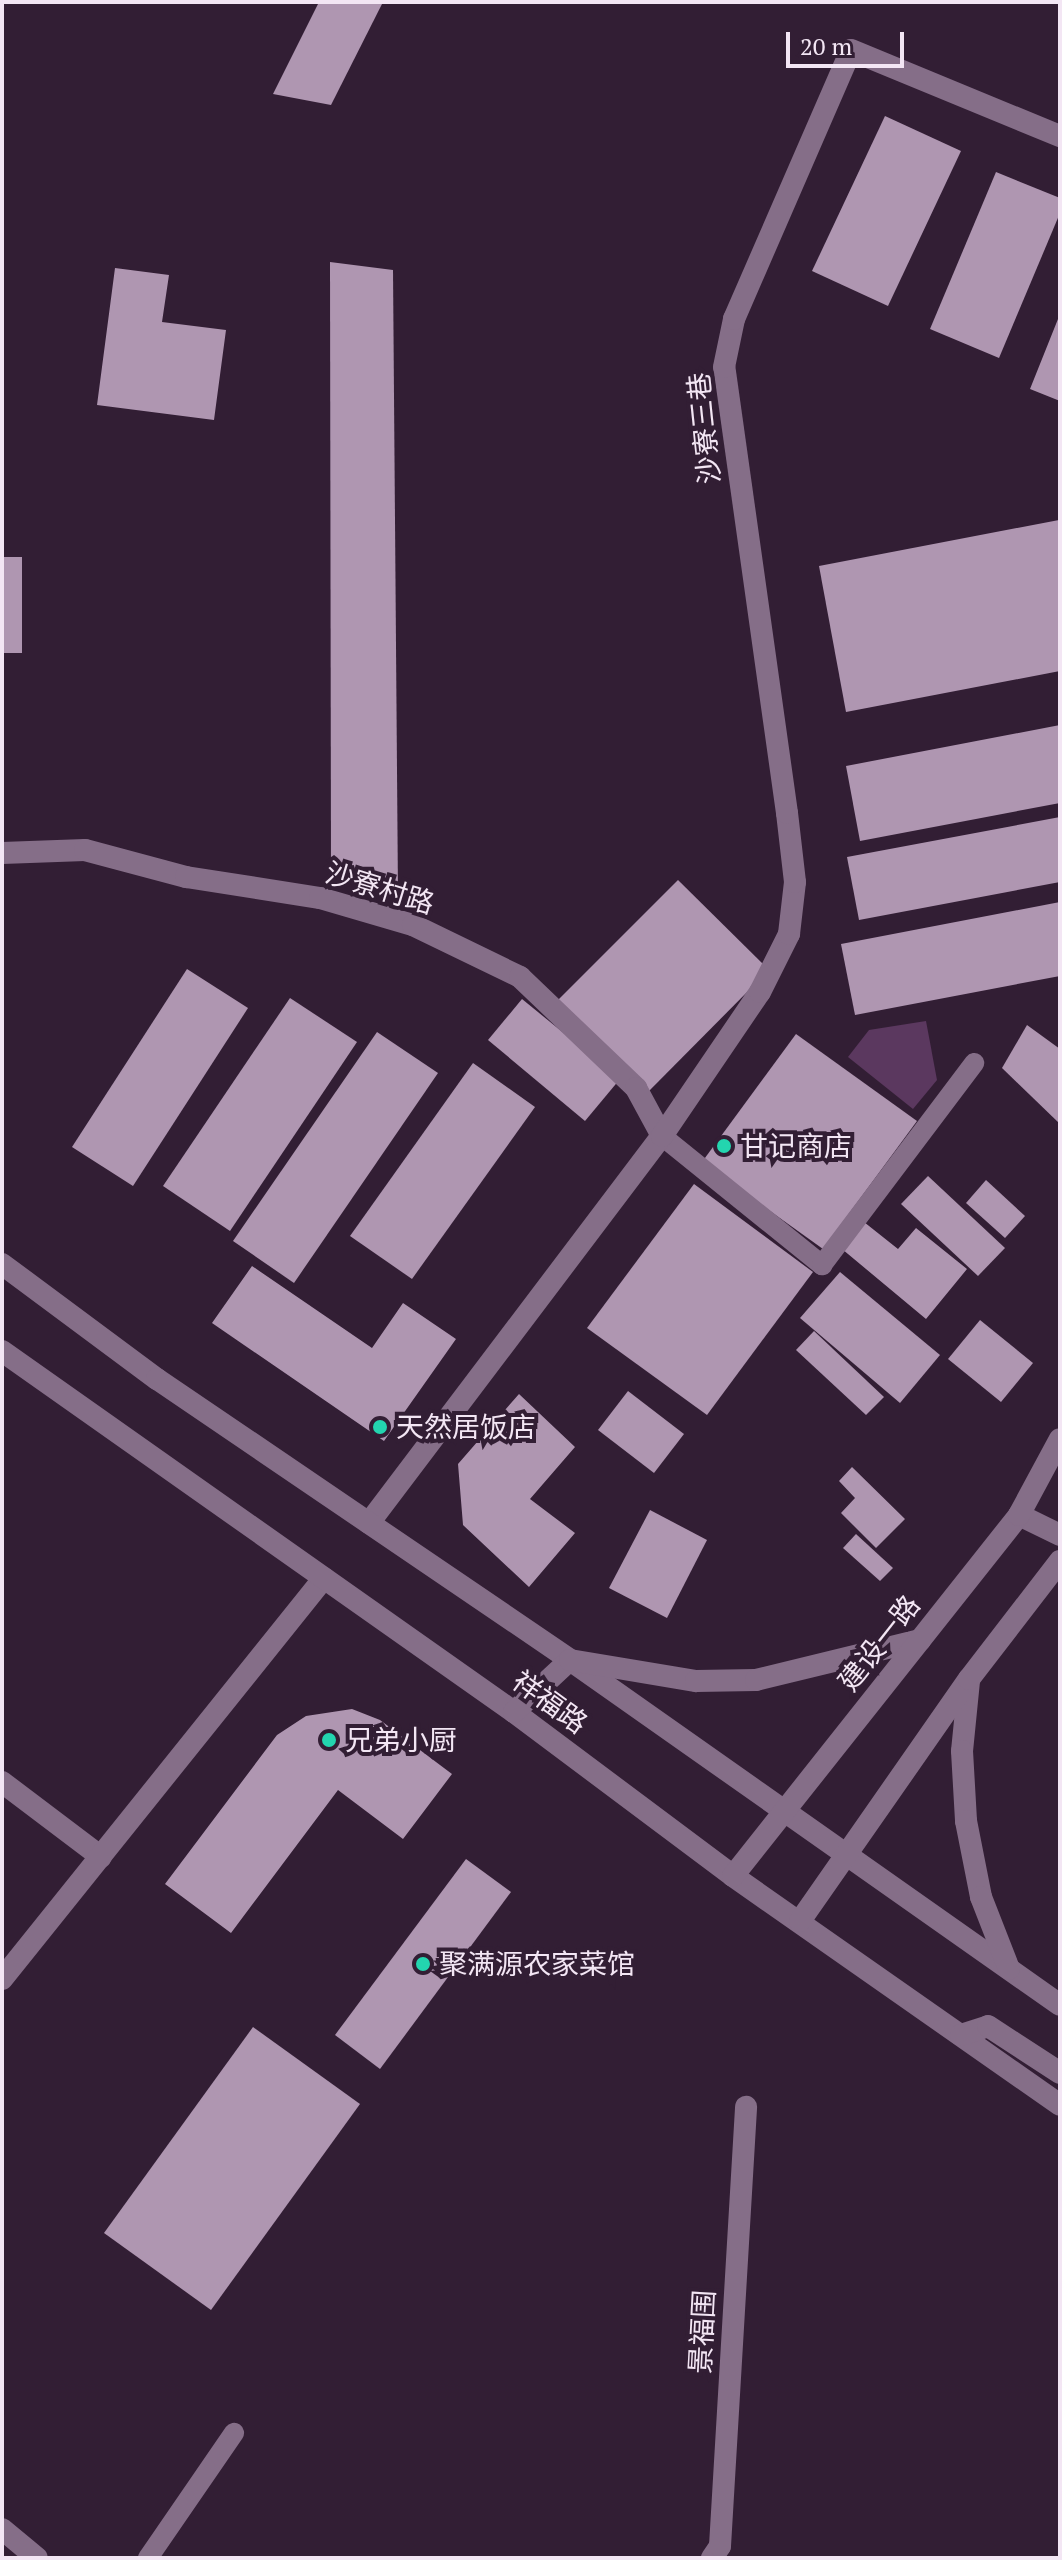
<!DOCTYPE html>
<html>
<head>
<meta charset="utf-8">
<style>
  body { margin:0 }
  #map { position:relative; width:1062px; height:2560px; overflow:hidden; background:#321e34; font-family:"PT Serif","Noto Sans SC",serif }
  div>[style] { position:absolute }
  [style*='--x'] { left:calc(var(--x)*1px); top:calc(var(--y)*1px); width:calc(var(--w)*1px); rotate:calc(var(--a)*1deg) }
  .green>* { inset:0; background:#5b385f }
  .building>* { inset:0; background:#af96b1 }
  .service>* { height:20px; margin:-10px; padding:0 10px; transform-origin:10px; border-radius:10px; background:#856e88 }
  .minor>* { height:22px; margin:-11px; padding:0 11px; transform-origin:11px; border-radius:11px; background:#856e88 }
  .tertiary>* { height:22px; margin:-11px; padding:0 11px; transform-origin:11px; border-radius:11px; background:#856e88 }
  .secondary>* { height:22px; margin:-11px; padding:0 11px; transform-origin:11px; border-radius:11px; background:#856e88 }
  .dots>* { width:22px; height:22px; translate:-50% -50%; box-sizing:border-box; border:4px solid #321e34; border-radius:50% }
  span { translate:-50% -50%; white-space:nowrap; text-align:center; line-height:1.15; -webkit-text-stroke:8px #321e34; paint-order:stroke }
  .street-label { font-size:28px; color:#f3e6f4 }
  .poi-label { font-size:28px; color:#f3e6f4 }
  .left { translate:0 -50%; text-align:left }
  .frame { position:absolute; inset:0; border:4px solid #f3e6f4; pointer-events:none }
  .scale { position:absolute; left:786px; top:32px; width:118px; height:36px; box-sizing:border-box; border:4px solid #f3e6f4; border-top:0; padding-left:10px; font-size:24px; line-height:28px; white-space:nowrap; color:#f3e6f4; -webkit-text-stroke:6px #321e34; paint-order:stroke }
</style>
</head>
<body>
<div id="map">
  <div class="green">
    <div style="clip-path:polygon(926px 1021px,937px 1080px,913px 1109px,848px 1057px,869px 1030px)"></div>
  </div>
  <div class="building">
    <div style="clip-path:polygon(319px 2px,383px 2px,331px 105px,273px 94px)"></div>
    <div style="clip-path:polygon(885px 116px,961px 151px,888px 306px,812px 271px)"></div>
    <div style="clip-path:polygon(996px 172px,1060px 198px,1060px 213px,999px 358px,930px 329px)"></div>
    <div style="clip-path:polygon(330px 262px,393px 270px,398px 895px,331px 873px)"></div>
    <div style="clip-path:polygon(115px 268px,169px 275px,162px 322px,226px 330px,214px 420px,97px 405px)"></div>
    <div style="clip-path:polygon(1060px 314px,1060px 401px,1030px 389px)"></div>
    <div style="clip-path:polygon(1059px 520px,1060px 671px,846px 712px,819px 566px)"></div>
    <div style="clip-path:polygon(2px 557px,22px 557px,22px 653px,2px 653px)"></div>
    <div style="clip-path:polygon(1060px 725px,1060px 803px,860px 841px,846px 766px)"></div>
    <div style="clip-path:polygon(1060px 817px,1060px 882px,859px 920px,847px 857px)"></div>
    <div style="clip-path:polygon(678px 880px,769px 970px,649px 1091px,557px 1001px)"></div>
    <div style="clip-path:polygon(1060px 902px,1060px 976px,855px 1015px,841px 944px)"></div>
    <div style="clip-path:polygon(187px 969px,248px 1008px,133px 1186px,72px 1147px)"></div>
    <div style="clip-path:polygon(290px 998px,357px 1042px,230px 1231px,163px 1186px)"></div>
    <div style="clip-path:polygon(522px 999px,620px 1079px,585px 1121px,488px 1040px)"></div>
    <div style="clip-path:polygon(1027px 1025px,1060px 1049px,1060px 1124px,1002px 1068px)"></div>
    <div style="clip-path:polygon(377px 1032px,438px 1073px,294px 1283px,233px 1241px)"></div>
    <div style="clip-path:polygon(796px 1034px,917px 1121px,823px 1249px,702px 1162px)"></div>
    <div style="clip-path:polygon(473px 1063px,535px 1107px,412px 1279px,350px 1236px)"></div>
    <div style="clip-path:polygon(928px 1176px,1005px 1248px,978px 1276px,901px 1204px)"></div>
    <div style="clip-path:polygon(986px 1180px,1025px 1216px,1005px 1238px,966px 1203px)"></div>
    <div style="clip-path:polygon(694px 1184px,813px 1272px,707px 1415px,587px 1328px)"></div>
    <div style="clip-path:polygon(864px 1222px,898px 1249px,916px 1228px,967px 1269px,926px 1319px,842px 1249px)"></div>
    <div style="clip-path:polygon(252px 1266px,372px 1348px,403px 1303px,456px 1339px,384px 1441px,212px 1323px)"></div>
    <div style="clip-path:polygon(840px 1272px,940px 1355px,900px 1403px,800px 1318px)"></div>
    <div style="clip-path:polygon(980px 1320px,1033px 1363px,1001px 1402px,948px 1359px)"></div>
    <div style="clip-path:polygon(814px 1331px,884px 1397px,866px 1415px,796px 1350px)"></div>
    <div style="clip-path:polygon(628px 1391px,684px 1434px,654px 1473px,598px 1430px)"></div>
    <div style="clip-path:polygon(519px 1394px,575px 1447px,530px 1499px,575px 1533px,529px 1587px,463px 1525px,458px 1464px)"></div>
    <div style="clip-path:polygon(852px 1467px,905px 1519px,876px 1548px,841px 1513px,855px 1498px,839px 1481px)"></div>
    <div style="clip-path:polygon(650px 1510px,707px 1540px,667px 1618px,609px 1588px)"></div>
    <div style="clip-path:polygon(856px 1534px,893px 1568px,880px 1581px,843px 1548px)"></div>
    <div style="clip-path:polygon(352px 1709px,380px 1720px,452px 1774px,403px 1839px,338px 1790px,231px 1933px,165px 1884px,277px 1735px,306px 1716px)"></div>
    <div style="clip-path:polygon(466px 1859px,511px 1892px,380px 2069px,335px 2035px)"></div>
    <div style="clip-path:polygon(253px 2027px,360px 2104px,211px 2310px,104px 2233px)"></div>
  </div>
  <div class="service">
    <div style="--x:662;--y:1136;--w:206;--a:38.9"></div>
    <div style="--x:822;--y:1265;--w:253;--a:-53"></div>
    <div style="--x:148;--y:2558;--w:152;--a:-55.5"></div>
  </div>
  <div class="minor">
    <div style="--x:2;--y:853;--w:83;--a:-2.1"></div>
    <div style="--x:85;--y:850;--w:105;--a:15"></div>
    <div style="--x:186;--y:877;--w:136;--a:8.9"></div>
    <div style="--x:320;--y:898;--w:97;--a:16.2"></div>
    <div style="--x:413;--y:925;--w:119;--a:25.9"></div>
    <div style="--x:520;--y:977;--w:161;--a:43.7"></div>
    <div style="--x:636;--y:1088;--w:55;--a:61.6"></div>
    <div style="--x:369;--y:1523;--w:485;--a:-52.9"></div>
    <div style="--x:662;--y:1136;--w:174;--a:-55.8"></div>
    <div style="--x:760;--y:992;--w:65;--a:-63.4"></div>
    <div style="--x:789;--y:934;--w:52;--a:-83.4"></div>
    <div style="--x:795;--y:882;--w:69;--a:-96.6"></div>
    <div style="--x:787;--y:813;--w:450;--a:-98"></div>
    <div style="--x:724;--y:367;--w:49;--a:-78.2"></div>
    <div style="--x:734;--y:319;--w:293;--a:-66.5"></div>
    <div style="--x:851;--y:50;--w:226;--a:22.4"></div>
    <div style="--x:2;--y:1782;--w:124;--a:37.1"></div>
    <div style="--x:2;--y:1979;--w:514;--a:-51.24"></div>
    <div style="--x:2;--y:2529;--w:45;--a:39.6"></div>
    <div style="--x:712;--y:2558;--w:14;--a:-56"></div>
    <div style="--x:720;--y:2546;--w:440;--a:-86.6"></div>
  </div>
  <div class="tertiary">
    <div style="--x:2;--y:1264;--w:193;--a:36.6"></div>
    <div style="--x:157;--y:1379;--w:500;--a:34.2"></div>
    <div style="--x:570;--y:1660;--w:599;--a:35.15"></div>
    <div style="--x:2;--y:1351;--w:626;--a:35.19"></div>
    <div style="--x:514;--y:1712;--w:274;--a:36.8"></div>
    <div style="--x:733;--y:1876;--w:399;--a:35"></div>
    <div style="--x:514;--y:1712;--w:76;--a:-42.9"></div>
    <div style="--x:961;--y:2035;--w:28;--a:-18"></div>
    <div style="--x:988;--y:2026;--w:86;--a:33.1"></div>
  </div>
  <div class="secondary">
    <div style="--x:1019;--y:1515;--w:46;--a:26"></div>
    <div style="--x:570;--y:1660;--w:128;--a:9.5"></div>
    <div style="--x:696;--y:1681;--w:60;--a:-1"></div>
    <div style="--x:756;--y:1680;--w:169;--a:-13.7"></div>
    <div style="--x:969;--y:1681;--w:70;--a:95.7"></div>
    <div style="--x:962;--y:1751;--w:70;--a:86.7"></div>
    <div style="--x:966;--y:1821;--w:77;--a:78.8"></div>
    <div style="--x:981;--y:1897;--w:77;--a:68.7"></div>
    <div style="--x:733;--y:1876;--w:461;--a:-51.6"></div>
    <div style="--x:1019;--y:1515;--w:86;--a:-61.7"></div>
    <div style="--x:800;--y:1921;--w:295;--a:-55.1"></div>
    <div style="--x:969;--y:1679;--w:149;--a:-52.4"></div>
  </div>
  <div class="dots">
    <div style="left:724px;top:1146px;background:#23d5af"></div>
    <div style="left:380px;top:1427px;background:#23d5af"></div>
    <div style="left:329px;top:1740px;background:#23d5af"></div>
    <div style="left:423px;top:1964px;background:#23d5af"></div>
  </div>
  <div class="street-label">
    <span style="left:704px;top:428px;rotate:-96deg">沙寮三巷</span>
    <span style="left:380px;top:888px;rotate:17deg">沙寮村路</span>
    <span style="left:879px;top:1643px;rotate:-52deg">建设一路</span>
    <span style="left:550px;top:1702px;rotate:36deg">祥福路</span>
    <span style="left:702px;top:2332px;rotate:-87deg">景福围</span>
  </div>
  <div class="poi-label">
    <span class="left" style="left:740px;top:1146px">甘记商店</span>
    <span class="left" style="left:396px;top:1427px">天然居饭店</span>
    <span class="left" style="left:345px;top:1740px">兄弟小厨</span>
    <span class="left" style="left:439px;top:1964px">聚满源农家菜馆</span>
  </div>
  <div class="frame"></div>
  <div class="scale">20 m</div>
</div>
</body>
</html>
